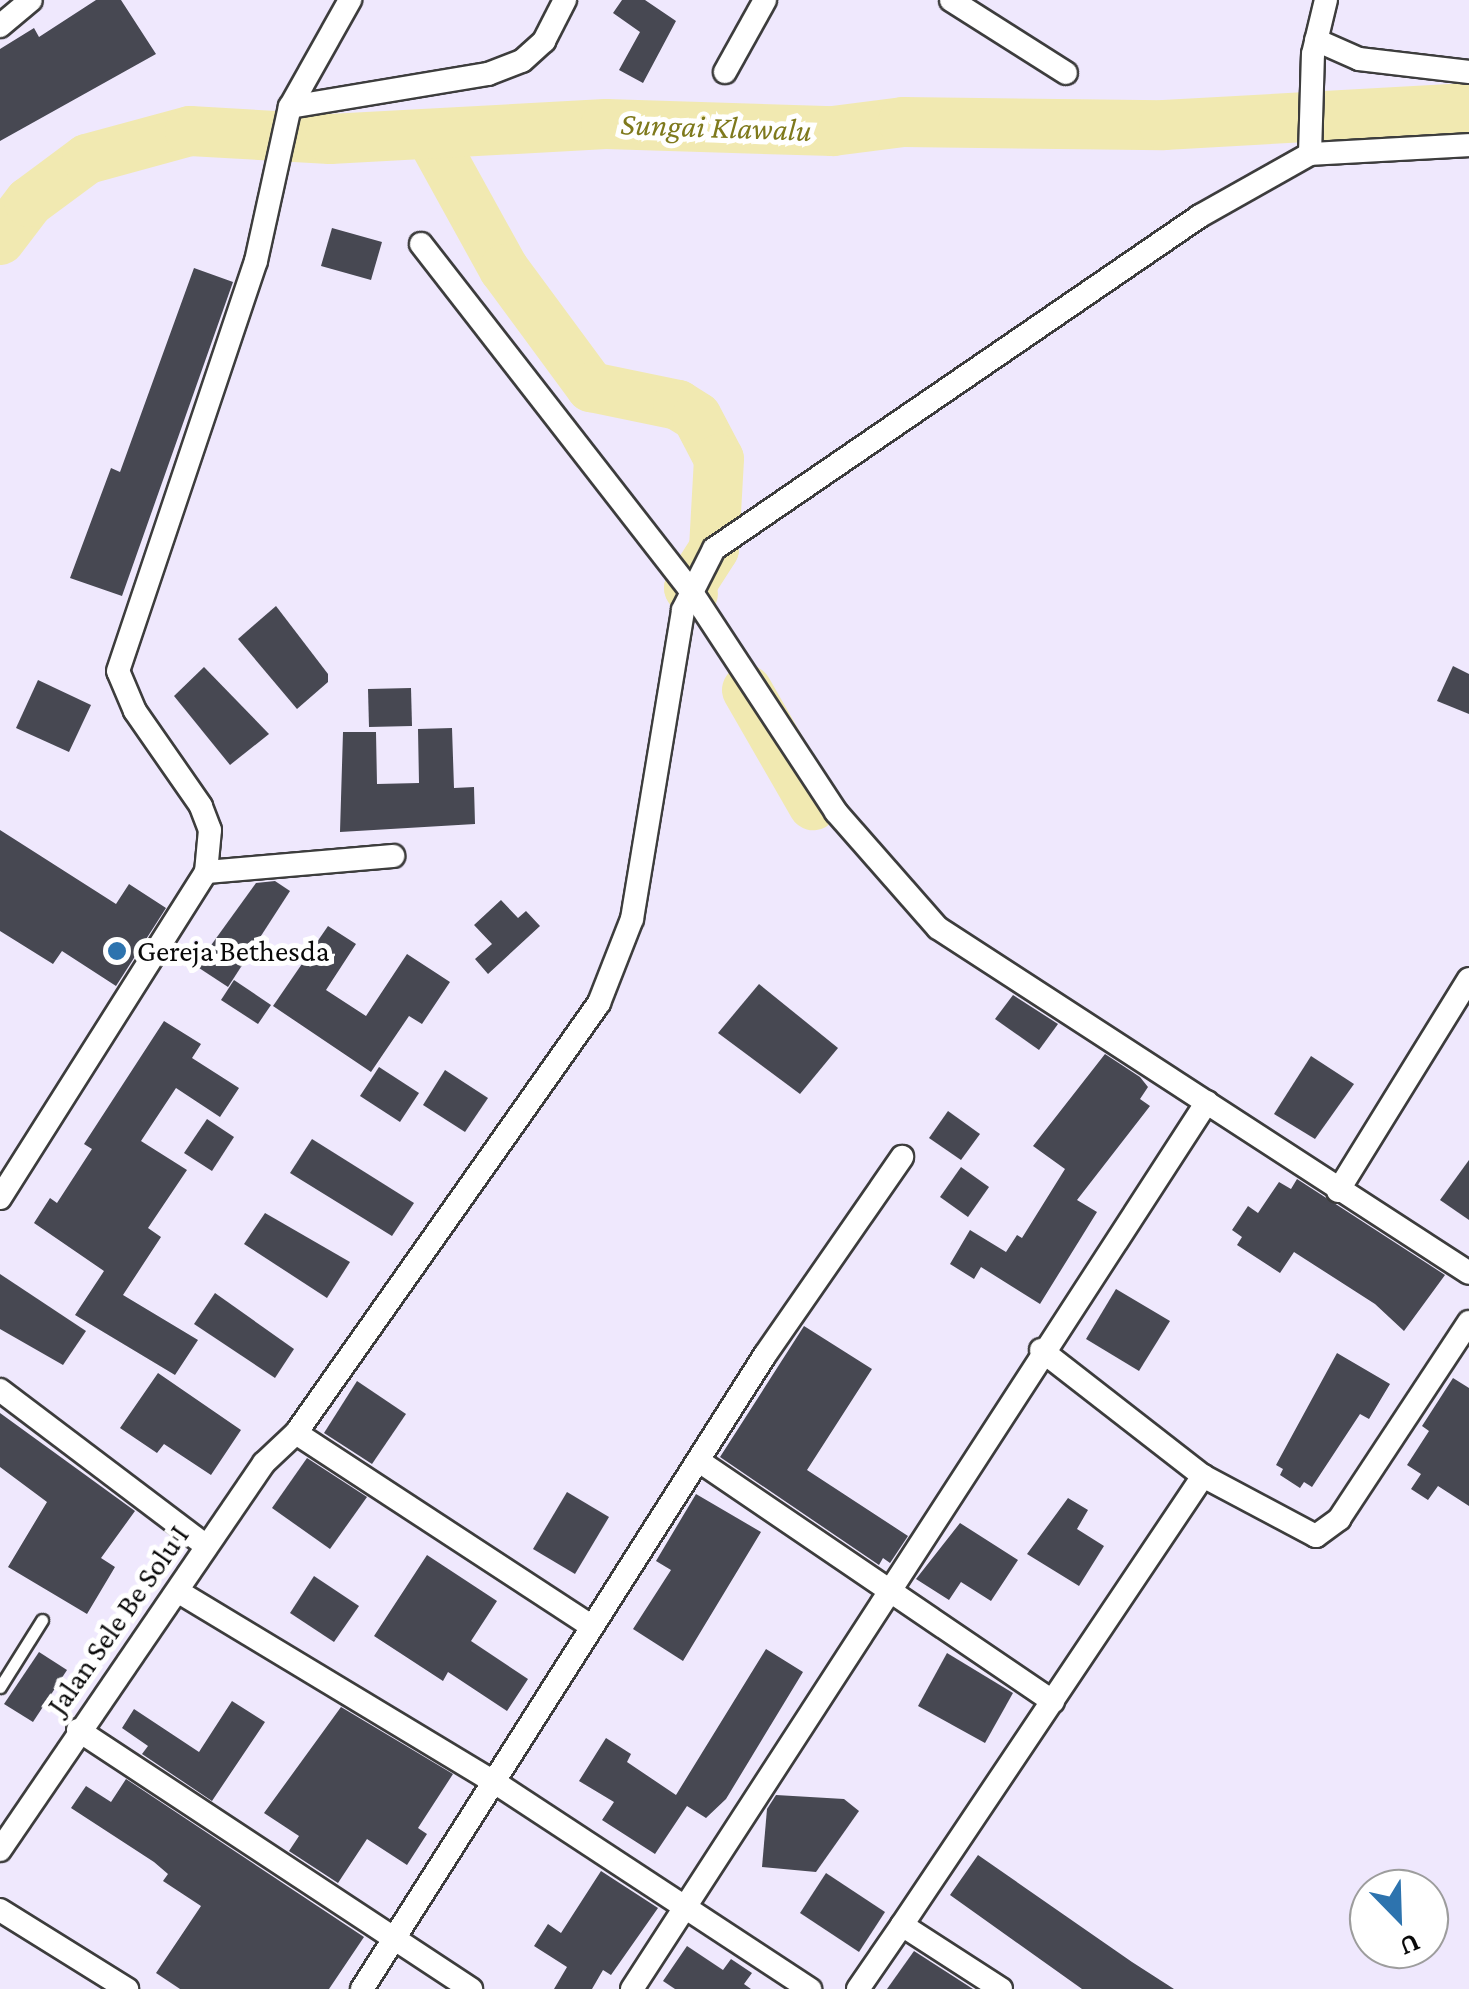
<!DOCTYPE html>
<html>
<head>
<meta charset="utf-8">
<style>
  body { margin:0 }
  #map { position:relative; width:1469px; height:1989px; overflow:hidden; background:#efe8fd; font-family:"Crimson Pro",serif }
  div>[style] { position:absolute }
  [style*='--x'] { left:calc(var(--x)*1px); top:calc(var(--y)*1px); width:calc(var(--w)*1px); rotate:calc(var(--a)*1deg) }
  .river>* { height:50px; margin:-25px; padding:0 25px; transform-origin:25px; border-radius:25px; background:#f1e9b1 }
  .building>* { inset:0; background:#474852 }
  .roads { filter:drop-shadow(2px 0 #3d3d3d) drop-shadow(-2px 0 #3d3d3d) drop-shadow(0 2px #3d3d3d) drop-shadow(0 -2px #3d3d3d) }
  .service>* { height:11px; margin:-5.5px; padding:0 5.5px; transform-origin:5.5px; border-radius:5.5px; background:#fff }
  .minor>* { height:22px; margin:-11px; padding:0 11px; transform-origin:11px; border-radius:11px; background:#fff }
  .dots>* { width:28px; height:28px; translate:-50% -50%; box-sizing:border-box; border:5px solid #fff; border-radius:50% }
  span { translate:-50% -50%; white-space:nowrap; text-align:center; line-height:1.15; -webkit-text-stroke:10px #fff; paint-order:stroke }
  .poi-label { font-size:30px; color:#0a0a0a }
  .left { translate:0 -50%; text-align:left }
  .street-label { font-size:30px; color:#0a0a0a }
  .water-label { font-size:32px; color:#7e791c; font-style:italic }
  .north { position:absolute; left:1349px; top:1869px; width:100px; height:100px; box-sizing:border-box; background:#fff; border:2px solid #9d9d9d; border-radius:50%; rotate:157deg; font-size:28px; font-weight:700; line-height:40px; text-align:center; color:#0a0a0a }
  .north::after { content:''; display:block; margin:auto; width:35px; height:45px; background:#2d73ae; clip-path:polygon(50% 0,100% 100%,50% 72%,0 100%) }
</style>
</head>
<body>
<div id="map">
  <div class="river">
    <div style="--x:431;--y:137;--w:151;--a:61.1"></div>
    <div style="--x:504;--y:269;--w:147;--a:53.6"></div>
    <div style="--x:591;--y:387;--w:89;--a:11.7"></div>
    <div style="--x:678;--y:405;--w:22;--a:32"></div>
    <div style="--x:697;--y:417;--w:47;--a:62.4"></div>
    <div style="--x:719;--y:459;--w:90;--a:93.2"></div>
    <div style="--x:714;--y:549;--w:46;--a:122.7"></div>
    <div style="--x:689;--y:588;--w:7;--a:56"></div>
    <div style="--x:0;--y:240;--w:48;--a:-52.7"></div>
    <div style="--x:29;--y:202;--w:72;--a:-36.6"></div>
    <div style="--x:87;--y:159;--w:107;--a:-15.2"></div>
    <div style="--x:190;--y:131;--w:140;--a:3.3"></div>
    <div style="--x:330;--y:139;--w:276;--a:-3.1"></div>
    <div style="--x:606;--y:124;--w:227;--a:1.8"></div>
    <div style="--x:833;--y:131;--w:71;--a:-7.3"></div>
    <div style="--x:903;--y:122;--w:261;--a:0.7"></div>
    <div style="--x:1164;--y:125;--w:305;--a:-3.2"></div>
    <div style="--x:747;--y:690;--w:133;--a:60.1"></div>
  </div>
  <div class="building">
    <div style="clip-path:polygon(96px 0,121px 0,156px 54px,0 141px,0 49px,34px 28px,39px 37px)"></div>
    <div style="clip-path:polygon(622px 0,645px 0,676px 21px,643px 83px,619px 70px,640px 32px,613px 13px)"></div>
    <div style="clip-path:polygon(332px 228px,382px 242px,371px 280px,321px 266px)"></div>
    <div style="clip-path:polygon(194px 268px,233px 282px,122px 596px,70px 578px,111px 468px,120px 472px)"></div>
    <div style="clip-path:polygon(276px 606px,328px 674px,328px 682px,297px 709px,238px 639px)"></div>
    <div style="clip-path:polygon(1453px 666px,1469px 674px,1469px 714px,1437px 701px)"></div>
    <div style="clip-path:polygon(204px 667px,269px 734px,230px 765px,174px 696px)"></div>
    <div style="clip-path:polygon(38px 680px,91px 705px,69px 752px,16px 728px)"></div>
    <div style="clip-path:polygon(411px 688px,412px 726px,369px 727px,368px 689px)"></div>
    <div style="clip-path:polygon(452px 728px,454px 788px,474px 787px,475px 824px,340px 832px,343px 732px,376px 732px,377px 784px,419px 783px,418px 729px)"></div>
    <div style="clip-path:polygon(0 830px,116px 904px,129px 884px,166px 908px,116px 986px,62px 951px,53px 964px,0 931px)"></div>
    <div style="clip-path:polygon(275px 881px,290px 891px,228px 987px,196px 966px,256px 883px)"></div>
    <div style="clip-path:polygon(501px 900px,518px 918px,526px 911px,540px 926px,488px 974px,475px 959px,492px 944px,474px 925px)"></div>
    <div style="clip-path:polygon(328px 926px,356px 944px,326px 990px,366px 1016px,407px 954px,450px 982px,422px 1024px,409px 1016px,371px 1072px,273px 1006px)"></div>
    <div style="clip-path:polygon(234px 980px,271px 1005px,258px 1024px,221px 1000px)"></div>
    <div style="clip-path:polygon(759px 984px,838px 1048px,800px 1094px,718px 1033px)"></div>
    <div style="clip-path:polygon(1013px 995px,1058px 1024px,1039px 1050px,995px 1019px)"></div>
    <div style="clip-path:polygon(164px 1021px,201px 1044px,192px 1058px,239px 1088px,220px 1117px,176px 1088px,141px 1141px,187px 1170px,148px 1228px,161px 1237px,123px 1295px,198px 1340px,175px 1375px,75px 1315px,104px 1271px,34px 1223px,50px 1198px,57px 1203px,92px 1149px,84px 1144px)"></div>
    <div style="clip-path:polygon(1105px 1054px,1140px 1077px,1148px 1087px,1140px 1099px,1150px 1106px,1077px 1200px,1097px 1212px,1040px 1304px,981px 1267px,974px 1279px,950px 1264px,970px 1230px,1006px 1252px,1017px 1235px,1022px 1238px,1065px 1169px,1033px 1146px)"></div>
    <div style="clip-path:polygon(1311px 1056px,1354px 1084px,1315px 1139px,1274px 1114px)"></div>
    <div style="clip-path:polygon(379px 1067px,419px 1093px,400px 1122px,360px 1096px)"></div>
    <div style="clip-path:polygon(445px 1070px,488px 1098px,465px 1132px,423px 1105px)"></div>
    <div style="clip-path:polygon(948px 1111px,980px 1134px,961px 1160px,929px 1138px)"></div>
    <div style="clip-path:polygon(207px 1119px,234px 1137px,212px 1171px,184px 1153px)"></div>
    <div style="clip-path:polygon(312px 1139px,414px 1203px,392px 1236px,290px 1173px)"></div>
    <div style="clip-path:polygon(1469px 1160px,1469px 1220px,1440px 1200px)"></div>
    <div style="clip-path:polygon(961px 1167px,989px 1187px,968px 1217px,940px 1197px)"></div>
    <div style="clip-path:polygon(1297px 1179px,1445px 1275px,1404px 1331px,1375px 1304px,1294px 1252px,1280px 1273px,1237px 1245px,1242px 1237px,1232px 1230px,1248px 1206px,1258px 1213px,1279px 1182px,1291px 1189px)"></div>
    <div style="clip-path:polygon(265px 1213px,350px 1262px,327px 1298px,244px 1244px)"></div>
    <div style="clip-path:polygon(0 1274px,86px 1331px,63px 1365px,0 1329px)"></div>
    <div style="clip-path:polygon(1116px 1289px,1170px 1321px,1139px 1371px,1086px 1339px)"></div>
    <div style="clip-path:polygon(215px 1293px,294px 1349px,275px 1378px,194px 1324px)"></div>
    <div style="clip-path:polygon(804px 1326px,872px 1369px,807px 1470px,908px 1536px,890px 1563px,883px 1558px,879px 1565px,720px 1457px)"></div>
    <div style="clip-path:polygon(1337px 1353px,1390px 1384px,1369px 1419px,1360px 1414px,1312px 1487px,1304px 1482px,1300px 1488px,1280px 1475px,1283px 1469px,1276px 1465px)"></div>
    <div style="clip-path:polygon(158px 1373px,241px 1430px,211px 1475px,164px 1444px,157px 1453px,120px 1428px)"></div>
    <div style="clip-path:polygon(1453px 1378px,1469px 1388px,1469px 1506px,1438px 1486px,1428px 1500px,1411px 1489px,1421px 1474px,1407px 1465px,1429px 1431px,1422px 1426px)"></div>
    <div style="clip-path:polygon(357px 1381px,406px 1414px,372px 1464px,324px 1433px)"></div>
    <div style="clip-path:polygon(0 1413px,135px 1511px,101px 1558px,115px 1567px,87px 1614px,8px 1567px,47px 1502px,0 1467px)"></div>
    <div style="clip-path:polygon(307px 1458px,367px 1497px,330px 1549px,272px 1508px)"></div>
    <div style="clip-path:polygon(567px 1492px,609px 1517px,575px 1574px,533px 1549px)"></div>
    <div style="clip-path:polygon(696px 1494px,761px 1532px,683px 1661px,633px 1629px,671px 1570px,656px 1561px)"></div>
    <div style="clip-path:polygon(1068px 1498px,1088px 1510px,1077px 1529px,1104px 1546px,1079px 1586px,1027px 1554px)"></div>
    <div style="clip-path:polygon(960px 1523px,1018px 1560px,991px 1601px,961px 1582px,949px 1600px,916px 1579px)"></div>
    <div style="clip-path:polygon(427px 1555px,497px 1601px,471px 1641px,528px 1679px,507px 1711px,448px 1672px,443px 1681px,374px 1636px)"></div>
    <div style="clip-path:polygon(314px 1576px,359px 1606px,334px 1642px,290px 1613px)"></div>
    <div style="clip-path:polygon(766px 1649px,803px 1672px,726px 1799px,706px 1818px,687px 1806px,655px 1854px,602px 1820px,614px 1802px,579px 1781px,606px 1738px,631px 1754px,627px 1762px,676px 1795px)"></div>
    <div style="clip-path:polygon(39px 1652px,67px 1670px,33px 1722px,4px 1704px)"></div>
    <div style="clip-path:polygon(947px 1653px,1013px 1693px,985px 1743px,918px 1706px)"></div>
    <div style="clip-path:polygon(232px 1701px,265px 1722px,212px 1801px,142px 1754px,148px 1746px,122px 1728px,134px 1709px,199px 1752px)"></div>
    <div style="clip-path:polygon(341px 1707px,453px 1774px,418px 1828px,427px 1834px,407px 1865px,367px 1839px,338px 1883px,289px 1851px,299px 1836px,264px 1813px)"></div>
    <div style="clip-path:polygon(126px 1779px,364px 1937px,329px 1989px,180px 1989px,156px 1973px,201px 1906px,163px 1881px,168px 1874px,154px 1862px,71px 1808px,86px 1786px,111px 1802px)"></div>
    <div style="clip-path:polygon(776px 1795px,844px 1799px,859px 1811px,816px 1872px,762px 1867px,767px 1809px)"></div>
    <div style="clip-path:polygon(978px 1855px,1132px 1962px,1174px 1989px,1082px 1989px,950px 1895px)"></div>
    <div style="clip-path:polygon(601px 1871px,658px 1908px,611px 1975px,603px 1970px,592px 1989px,554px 1989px,567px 1967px,534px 1946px,548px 1924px,561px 1933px)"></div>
    <div style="clip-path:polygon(826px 1873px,885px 1912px,859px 1952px,800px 1913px)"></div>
    <div style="clip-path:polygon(687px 1946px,723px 1970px,731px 1959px,752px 1973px,744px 1984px,751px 1989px,675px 1989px,663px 1981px)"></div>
    <div style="clip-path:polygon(914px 1951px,973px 1989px,887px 1989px)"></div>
  </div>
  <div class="roads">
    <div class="service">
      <div style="--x:0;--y:1687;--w:79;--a:-57.9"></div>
    </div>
    <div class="minor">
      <div style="--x:951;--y:0;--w:136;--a:32.4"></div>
      <div style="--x:0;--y:26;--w:40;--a:-40"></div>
      <div style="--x:1316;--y:40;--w:47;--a:23.8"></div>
      <div style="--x:1359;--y:59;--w:111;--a:6.7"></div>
      <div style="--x:725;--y:72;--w:82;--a:-60.9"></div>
      <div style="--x:290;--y:107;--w:201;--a:-9.5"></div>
      <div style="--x:488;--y:74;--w:36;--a:-21"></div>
      <div style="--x:522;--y:61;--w:30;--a:-42"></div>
      <div style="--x:544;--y:41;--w:46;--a:-62.9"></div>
      <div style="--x:1310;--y:154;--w:100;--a:-88.3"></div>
      <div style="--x:1313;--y:54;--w:56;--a:-76.5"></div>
      <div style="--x:421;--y:244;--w:436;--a:52.1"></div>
      <div style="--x:689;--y:588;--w:268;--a:56.7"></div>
      <div style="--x:836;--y:812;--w:154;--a:48.7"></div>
      <div style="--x:938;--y:928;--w:633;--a:33.01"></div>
      <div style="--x:206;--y:872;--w:188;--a:-4.9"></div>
      <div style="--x:1338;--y:1191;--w:249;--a:-58.3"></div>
      <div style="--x:0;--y:1198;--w:386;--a:-57.7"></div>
      <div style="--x:206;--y:872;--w:42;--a:-84.6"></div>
      <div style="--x:210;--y:830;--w:26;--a:-111"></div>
      <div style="--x:201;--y:806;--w:116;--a:-124.8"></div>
      <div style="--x:135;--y:711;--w:43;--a:-113"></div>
      <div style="--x:118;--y:671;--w:433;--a:-71.4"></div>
      <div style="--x:256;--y:261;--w:158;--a:-77.6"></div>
      <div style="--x:290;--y:107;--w:123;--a:-60.7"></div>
      <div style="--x:1041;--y:1350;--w:205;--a:37.9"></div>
      <div style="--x:1203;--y:1476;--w:128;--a:28"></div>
      <div style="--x:1316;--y:1536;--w:29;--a:-36"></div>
      <div style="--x:1339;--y:1519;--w:236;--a:-56.6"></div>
      <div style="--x:0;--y:1390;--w:258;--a:37.1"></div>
      <div style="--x:296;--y:1433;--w:353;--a:33.2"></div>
      <div style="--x:699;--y:1461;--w:428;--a:34.2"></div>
      <div style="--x:179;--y:1592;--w:370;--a:31.1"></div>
      <div style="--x:496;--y:1783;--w:376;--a:33.3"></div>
      <div style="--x:78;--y:1730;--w:471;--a:33.4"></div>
      <div style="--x:0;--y:1850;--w:468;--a:-55.7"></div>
      <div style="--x:264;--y:1463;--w:44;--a:-43.2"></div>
      <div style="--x:296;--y:1433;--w:526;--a:-54.83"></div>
      <div style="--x:599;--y:1003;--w:90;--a:-68.6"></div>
      <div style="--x:632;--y:919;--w:313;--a:-80.6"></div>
      <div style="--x:683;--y:610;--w:68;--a:-63.1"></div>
      <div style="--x:714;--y:549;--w:589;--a:-34.42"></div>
      <div style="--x:1200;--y:216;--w:126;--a:-29.4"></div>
      <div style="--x:1310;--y:154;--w:159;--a:-3.2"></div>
      <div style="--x:0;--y:1910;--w:150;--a:31.9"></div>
      <div style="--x:902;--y:1925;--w:541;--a:-56.16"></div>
      <div style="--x:362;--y:1989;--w:751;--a:-57.56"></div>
      <div style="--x:765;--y:1355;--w:241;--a:-55.3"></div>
      <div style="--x:632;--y:1989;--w:1057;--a:-57.05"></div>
      <div style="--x:858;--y:1989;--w:78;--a:-55.5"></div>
      <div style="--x:902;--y:1925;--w:118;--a:32.9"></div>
    </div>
  </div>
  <div class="dots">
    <div style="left:117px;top:951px;background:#2d73ae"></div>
  </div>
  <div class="poi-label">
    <span class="left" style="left:137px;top:951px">Gereja Bethesda</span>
  </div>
  <div class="street-label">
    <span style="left:118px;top:1620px;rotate:-55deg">Jalan Sele Be Solu I</span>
  </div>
  <div class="water-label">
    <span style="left:716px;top:127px;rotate:2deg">Sungai Klawalu</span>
  </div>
  <div class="north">U</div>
</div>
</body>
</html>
